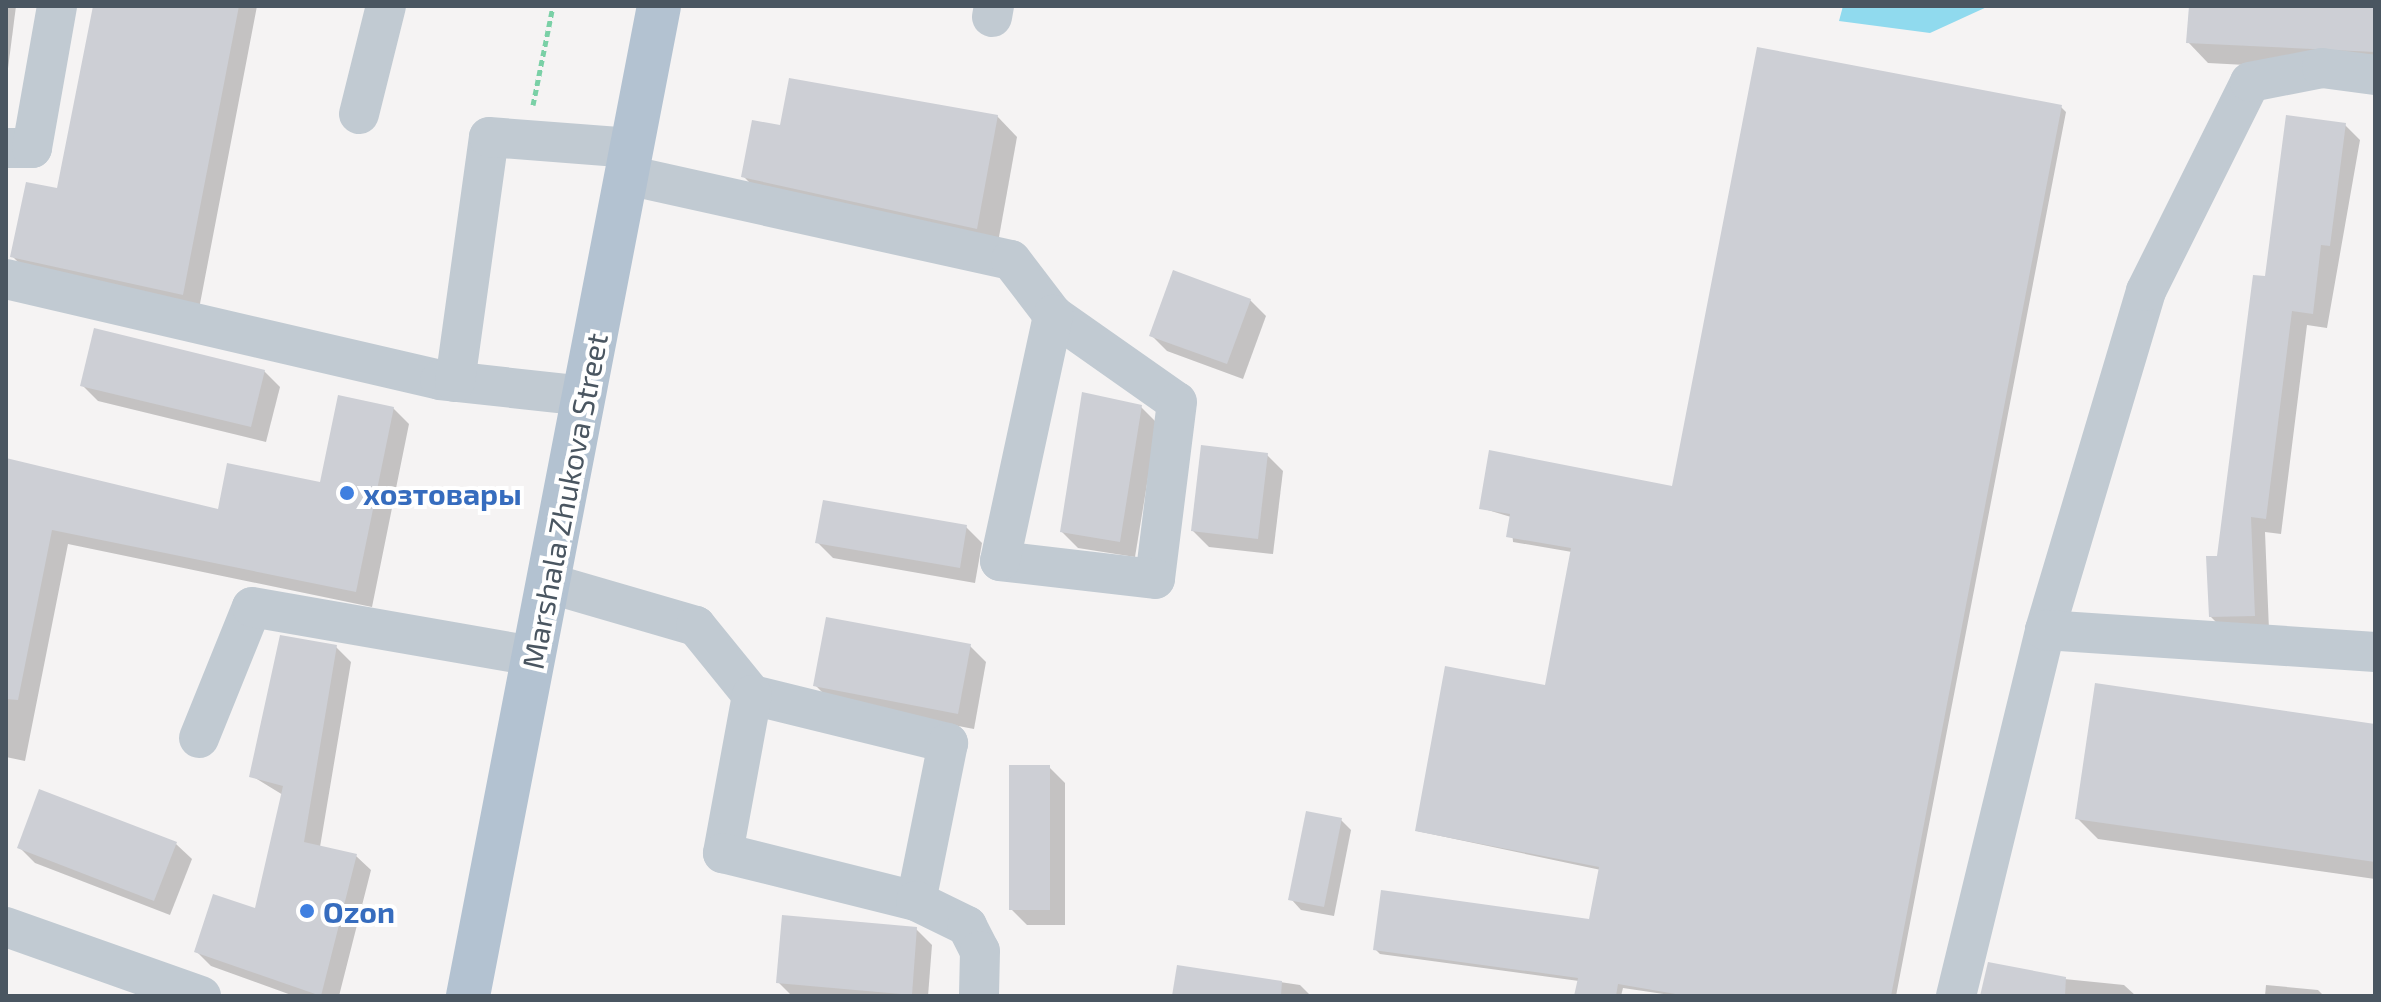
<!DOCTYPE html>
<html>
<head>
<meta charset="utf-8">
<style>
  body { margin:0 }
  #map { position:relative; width:2381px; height:1002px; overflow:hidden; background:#f5f3f3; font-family:"Exo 2",sans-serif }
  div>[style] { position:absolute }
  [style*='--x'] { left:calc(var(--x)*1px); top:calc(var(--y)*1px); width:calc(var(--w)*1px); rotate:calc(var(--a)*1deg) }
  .water>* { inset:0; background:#90daee }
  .shadow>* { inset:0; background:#0003 }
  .building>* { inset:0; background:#cdcfd5 }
  .path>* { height:5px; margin-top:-2.5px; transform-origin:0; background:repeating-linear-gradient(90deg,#7ad0a6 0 6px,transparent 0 10px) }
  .minor>* { height:40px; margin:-20px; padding:0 20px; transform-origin:20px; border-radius:20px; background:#c1cad2 }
  .major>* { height:44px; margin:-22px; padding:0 22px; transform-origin:22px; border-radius:22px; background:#b3c2d1 }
  .dots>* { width:22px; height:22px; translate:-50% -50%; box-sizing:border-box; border:4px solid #fff; border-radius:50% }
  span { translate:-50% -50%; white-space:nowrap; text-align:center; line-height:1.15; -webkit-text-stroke:8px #fff; paint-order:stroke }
  .shop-label { font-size:30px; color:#366cbe; font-weight:700 }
  .left { translate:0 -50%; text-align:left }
  .street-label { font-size:30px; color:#4a5661 }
  .frame { position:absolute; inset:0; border:8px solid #4a5661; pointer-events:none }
</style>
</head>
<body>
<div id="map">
  <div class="water">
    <div style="clip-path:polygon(1843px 6px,1989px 6px,1930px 33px,1839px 21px)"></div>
  </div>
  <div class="shadow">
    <div style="clip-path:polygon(6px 6px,16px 6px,6px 84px)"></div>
    <div style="clip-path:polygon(95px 6px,257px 6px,199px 309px,28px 272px,12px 256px,58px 191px)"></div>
    <div style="clip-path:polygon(2191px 6px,2375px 6px,2375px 72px,2208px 63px,2188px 42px)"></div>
    <div style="clip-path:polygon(2061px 107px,2066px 112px,1896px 996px,1677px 996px,1623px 988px,1621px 996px,1579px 996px,1579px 981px,1380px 954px,1375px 949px,1591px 921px,1601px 870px,1417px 831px,1546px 687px,1572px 552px,1513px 542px,1511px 517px,1481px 508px,1674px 488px)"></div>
    <div style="clip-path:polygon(997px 116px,1017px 137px,997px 248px,764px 197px,743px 176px,782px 127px)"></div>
    <div style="clip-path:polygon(2345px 125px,2360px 140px,2327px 328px,2307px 325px,2281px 534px,2265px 532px,2269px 630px,2226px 632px,2210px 616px,2267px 279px)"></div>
    <div style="clip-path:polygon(1250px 300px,1266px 316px,1243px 379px,1167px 351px,1151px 335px)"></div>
    <div style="clip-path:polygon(264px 371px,280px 387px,266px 442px,98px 401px,82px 385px)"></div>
    <div style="clip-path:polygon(1141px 407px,1157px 423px,1135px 557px,1078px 548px,1062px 532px)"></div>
    <div style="clip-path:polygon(393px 408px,409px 424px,372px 607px,68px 544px,25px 761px,6px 757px,6px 481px,220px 512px,321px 484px)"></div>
    <div style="clip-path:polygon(1267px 455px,1283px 471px,1273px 554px,1209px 547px,1193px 531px)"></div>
    <div style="clip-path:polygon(966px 527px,982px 543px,975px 583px,833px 558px,817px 542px)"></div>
    <div style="clip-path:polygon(970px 646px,986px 662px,974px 729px,832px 702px,816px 686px)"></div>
    <div style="clip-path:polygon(336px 647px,351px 662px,320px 847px,356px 856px,371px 870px,339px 996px,294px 996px,211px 966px,196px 951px,256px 910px,283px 795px,252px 776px)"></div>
    <div style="clip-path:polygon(2375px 726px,2375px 879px,2098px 839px,2077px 818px)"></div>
    <div style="clip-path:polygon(1049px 767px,1065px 783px,1065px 925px,1027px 925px,1011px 909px)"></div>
    <div style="clip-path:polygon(1341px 820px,1351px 830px,1334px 916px,1301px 910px,1291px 899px)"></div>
    <div style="clip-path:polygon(176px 844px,192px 859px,170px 915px,35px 863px,19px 847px)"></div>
    <div style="clip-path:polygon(916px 929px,932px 945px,928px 996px,792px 996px,778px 982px)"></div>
    <div style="clip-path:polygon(1178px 967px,1300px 985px,1311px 996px,1174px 996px)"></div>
    <div style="clip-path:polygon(2025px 975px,2124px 985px,2136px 996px,1982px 996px)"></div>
    <div style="clip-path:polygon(2266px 985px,2318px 990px,2324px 996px,2265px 996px)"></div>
  </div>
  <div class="building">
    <div style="clip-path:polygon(93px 6px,239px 6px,183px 295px,10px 257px,26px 182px,57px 188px)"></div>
    <div style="clip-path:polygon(2189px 6px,2375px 6px,2375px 52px,2186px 43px)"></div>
    <div style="clip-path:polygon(1757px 47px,2062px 105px,1891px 996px,1687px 996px,1618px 984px,1616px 996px,1574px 996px,1578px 978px,1373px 950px,1381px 890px,1589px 919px,1599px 867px,1415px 831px,1445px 666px,1545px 685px,1571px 548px,1506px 537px,1510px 514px,1479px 509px,1489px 450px,1672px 486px)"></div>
    <div style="clip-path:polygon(789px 78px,998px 115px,977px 229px,741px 177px,752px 120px,780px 125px)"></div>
    <div style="clip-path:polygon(2286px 115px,2346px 123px,2330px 246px,2321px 245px,2313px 314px,2292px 311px,2266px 519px,2251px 517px,2255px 616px,2209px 617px,2206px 556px,2217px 556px,2253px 275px,2265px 276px)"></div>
    <div style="clip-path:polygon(1173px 270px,1251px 299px,1227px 364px,1149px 336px)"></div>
    <div style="clip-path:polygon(94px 328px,265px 370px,251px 427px,80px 386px)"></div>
    <div style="clip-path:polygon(1082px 392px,1142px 405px,1120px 542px,1060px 532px)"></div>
    <div style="clip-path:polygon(338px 395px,394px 407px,356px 592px,52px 530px,18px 700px,6px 699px,6px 458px,218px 509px,227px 463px,320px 482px)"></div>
    <div style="clip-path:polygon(1201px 445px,1268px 453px,1258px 539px,1191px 531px)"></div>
    <div style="clip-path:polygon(823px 500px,967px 525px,960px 568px,815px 543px)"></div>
    <div style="clip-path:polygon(826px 617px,971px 644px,958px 714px,813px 686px)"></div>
    <div style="clip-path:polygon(280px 635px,337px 645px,304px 842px,357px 854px,321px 996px,194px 952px,213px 894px,255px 908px,283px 786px,249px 777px)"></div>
    <div style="clip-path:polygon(2095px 683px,2375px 724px,2375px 862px,2075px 819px)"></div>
    <div style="clip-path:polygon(1009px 765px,1050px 765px,1050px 910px,1009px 910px)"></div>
    <div style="clip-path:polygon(39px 789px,177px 842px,154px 901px,17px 848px)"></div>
    <div style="clip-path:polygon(1306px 811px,1342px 818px,1324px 907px,1288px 900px)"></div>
    <div style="clip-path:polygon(782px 915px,917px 927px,912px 995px,776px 983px)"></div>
    <div style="clip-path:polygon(1988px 962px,2066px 977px,2065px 996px,1980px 996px)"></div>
    <div style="clip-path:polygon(1177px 965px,1282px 981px,1281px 996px,1172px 996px)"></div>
  </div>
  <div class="path">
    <div style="--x:533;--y:105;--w:101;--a:-78.6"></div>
  </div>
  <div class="minor">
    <div style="--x:992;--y:17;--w:11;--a:-80"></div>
    <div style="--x:359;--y:114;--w:111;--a:-76"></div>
    <div style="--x:6;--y:148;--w:26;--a:0"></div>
    <div style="--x:32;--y:148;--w:144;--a:-80"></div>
    <div style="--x:627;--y:175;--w:393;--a:12.5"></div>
    <div style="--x:1011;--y:260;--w:69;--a:52.6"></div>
    <div style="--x:1053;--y:315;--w:151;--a:35.1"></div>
    <div style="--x:1177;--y:402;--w:178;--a:97.1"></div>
    <div style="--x:1155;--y:579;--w:156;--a:-173.4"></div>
    <div style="--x:1000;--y:561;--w:252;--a:-77.8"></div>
    <div style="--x:6;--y:279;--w:446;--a:13.1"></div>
    <div style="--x:440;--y:380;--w:145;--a:6.3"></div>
    <div style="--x:455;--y:382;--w:247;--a:-82.1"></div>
    <div style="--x:489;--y:137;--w:143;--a:4.4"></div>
    <div style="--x:548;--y:583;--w:154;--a:16.2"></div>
    <div style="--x:696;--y:626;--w:89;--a:50.9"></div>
    <div style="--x:752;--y:695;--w:202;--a:13.8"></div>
    <div style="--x:948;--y:743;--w:161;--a:101.4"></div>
    <div style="--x:2045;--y:630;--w:354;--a:-73.4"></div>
    <div style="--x:2146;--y:291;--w:233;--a:-63.5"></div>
    <div style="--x:2250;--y:82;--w:73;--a:-11"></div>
    <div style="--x:2322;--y:68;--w:53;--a:7.5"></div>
    <div style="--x:752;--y:695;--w:161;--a:100.4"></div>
    <div style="--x:723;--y:853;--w:199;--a:14"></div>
    <div style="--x:916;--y:901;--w:57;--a:26.1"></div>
    <div style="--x:967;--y:926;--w:28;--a:63"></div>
    <div style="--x:980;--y:951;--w:45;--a:91.3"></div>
    <div style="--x:199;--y:738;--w:141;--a:-68"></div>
    <div style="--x:252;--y:607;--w:286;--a:9.9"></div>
    <div style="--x:6;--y:927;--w:207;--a:19.5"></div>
    <div style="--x:1956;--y:996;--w:377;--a:-76.3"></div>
    <div style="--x:2045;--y:630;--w:331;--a:3.8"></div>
  </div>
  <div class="major">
    <div style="--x:468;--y:996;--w:1008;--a:-79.08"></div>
  </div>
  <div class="dots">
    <div style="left:347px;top:493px;background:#3f7fe0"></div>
    <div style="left:307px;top:911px;background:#3f7fe0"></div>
  </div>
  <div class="shop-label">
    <span class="left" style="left:363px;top:493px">хозтовары</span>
    <span class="left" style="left:323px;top:911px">Ozon</span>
  </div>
  <div class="street-label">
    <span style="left:564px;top:501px;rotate:-79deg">Marshala Zhukova Street</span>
  </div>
  <div class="frame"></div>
</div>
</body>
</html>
